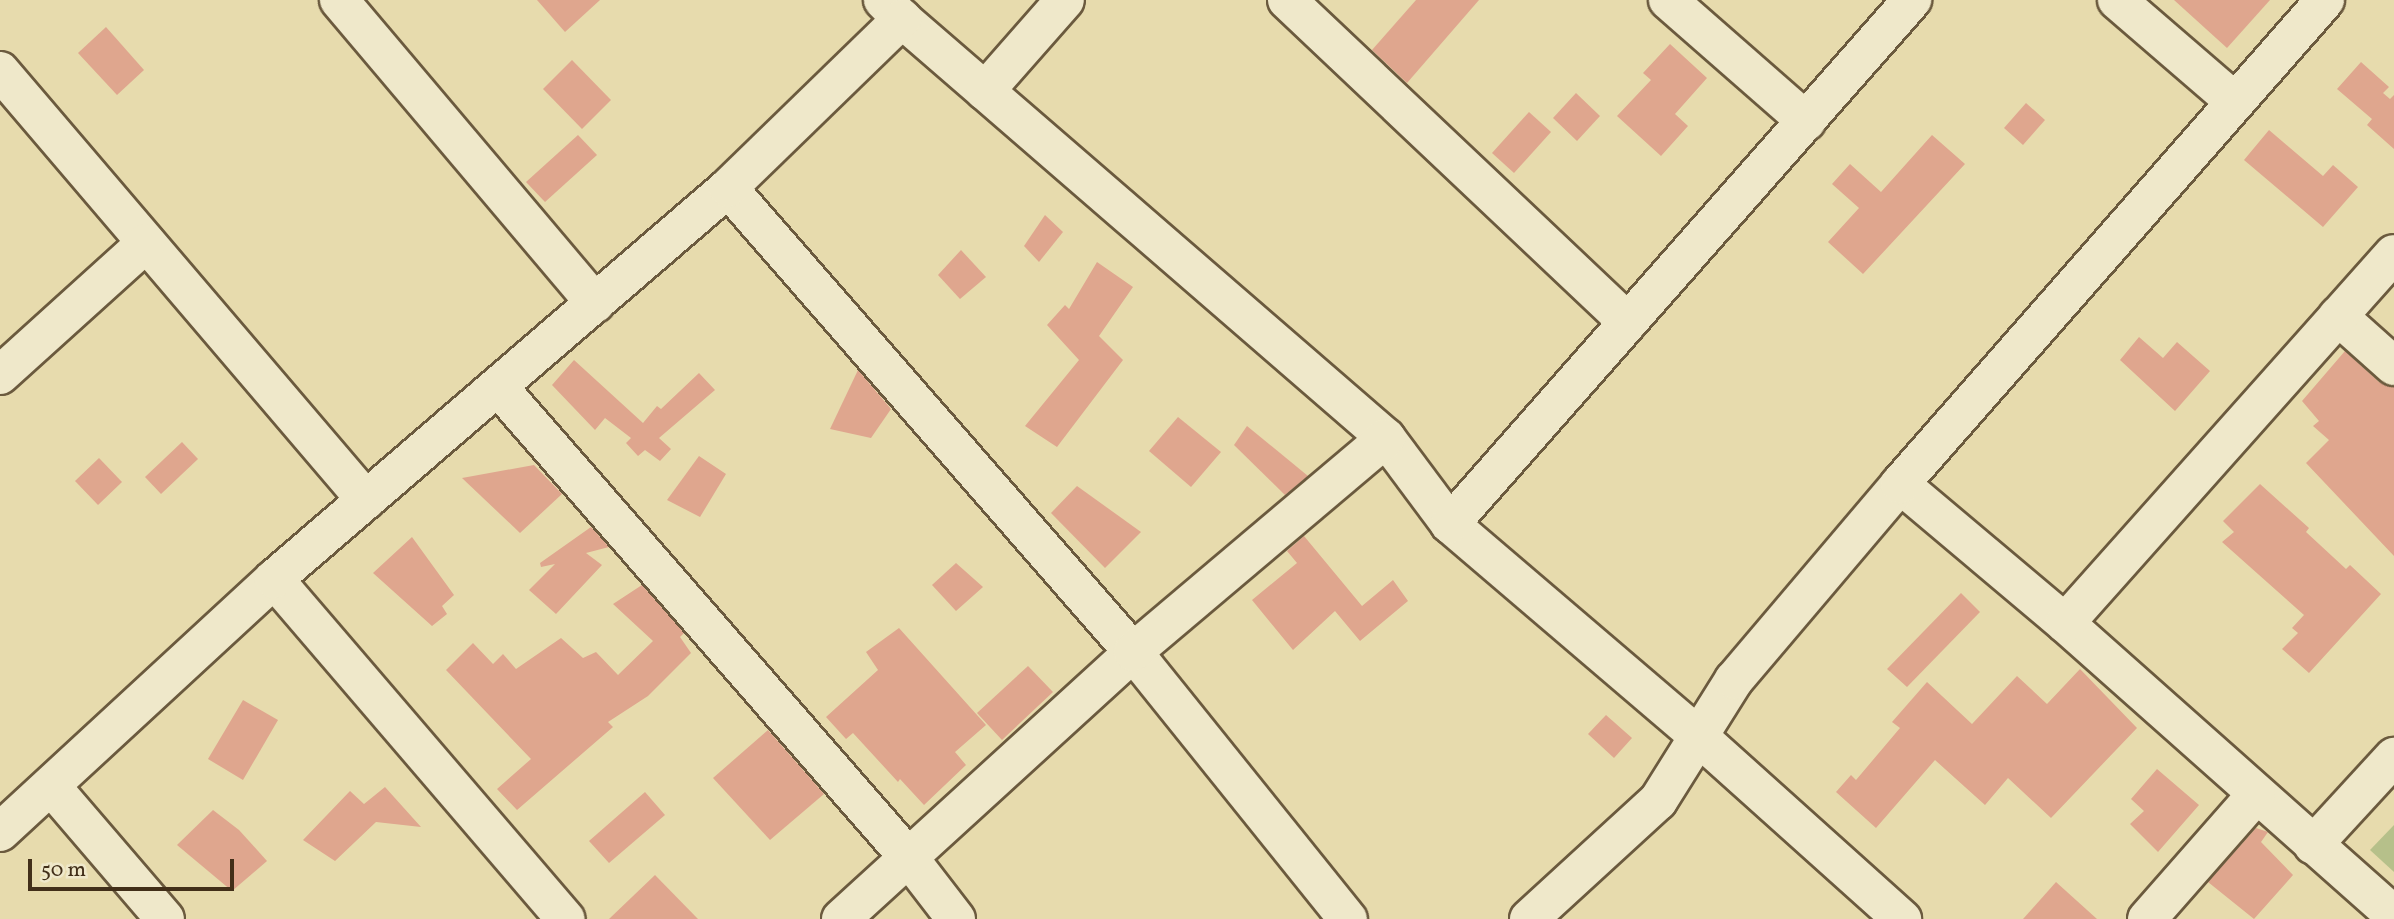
<!DOCTYPE html>
<html>
<head>
<meta charset="utf-8">
<style>
  body { margin:0 }
  #map { position:relative; width:2394px; height:919px; overflow:hidden; background:#e7dbad; font-family:Vollkorn,serif }
  div>[style] { position:absolute }
  [style*='--x'] { left:calc(var(--x)*1px); top:calc(var(--y)*1px); width:calc(var(--w)*1px); rotate:calc(var(--a)*1deg) }
  .green>* { inset:0; background:#b6c08a }
  .building>* { inset:0; background:#dfa68e }
  .roads { filter:drop-shadow(2px 0 #6b5a3e) drop-shadow(-2px 0 #6b5a3e) drop-shadow(0 2px #6b5a3e) drop-shadow(0 -2px #6b5a3e) }
  .minor>* { height:38px; margin:-19px; padding:0 19px; transform-origin:19px; border-radius:19px; background:#efe8ca }
  span { translate:-50% -50%; white-space:nowrap; text-align:center; line-height:1.15; -webkit-text-stroke:6px #efe8ca; paint-order:stroke }
  .scale { position:absolute; left:28px; top:859px; width:206px; height:32px; box-sizing:border-box; border:4px solid #422f19; border-top:0; padding-left:9px; font-size:21px; line-height:24px; white-space:nowrap; color:#422f19; -webkit-text-stroke:5px #efe8ca; paint-order:stroke }
</style>
</head>
<body>
<div id="map">
  <div class="green">
    <div style="clip-path:polygon(2394px 825px,2394px 872px,2370px 850px)"></div>
  </div>
  <div class="building">
    <div style="clip-path:polygon(537px 0,600px 0,565px 32px)"></div>
    <div style="clip-path:polygon(1416px 0,1479px 0,1407px 83px,1372px 50px)"></div>
    <div style="clip-path:polygon(2174px 0,2270px 0,2227px 48px)"></div>
    <div style="clip-path:polygon(106px 27px,144px 70px,117px 95px,78px 53px)"></div>
    <div style="clip-path:polygon(1670px 44px,1707px 78px,1675px 114px,1688px 126px,1661px 156px,1617px 116px,1651px 80px,1643px 73px)"></div>
    <div style="clip-path:polygon(572px 60px,611px 100px,582px 129px,543px 89px)"></div>
    <div style="clip-path:polygon(2361px 62px,2389px 87px,2383px 93px,2390px 99px,2394px 95px,2394px 149px,2367px 125px,2372px 119px,2337px 89px)"></div>
    <div style="clip-path:polygon(1576px 93px,1600px 116px,1577px 141px,1553px 118px)"></div>
    <div style="clip-path:polygon(2026px 103px,2045px 120px,2023px 145px,2004px 128px)"></div>
    <div style="clip-path:polygon(1529px 112px,1551px 132px,1514px 173px,1492px 153px)"></div>
    <div style="clip-path:polygon(2269px 130px,2323px 176px,2333px 165px,2358px 187px,2323px 227px,2244px 160px)"></div>
    <div style="clip-path:polygon(578px 135px,597px 155px,545px 202px,526px 182px)"></div>
    <div style="clip-path:polygon(1932px 135px,1965px 164px,1863px 274px,1828px 242px,1859px 208px,1832px 184px,1850px 164px,1881px 192px)"></div>
    <div style="clip-path:polygon(1045px 215px,1063px 232px,1039px 262px,1024px 246px)"></div>
    <div style="clip-path:polygon(961px 250px,986px 277px,960px 299px,938px 275px)"></div>
    <div style="clip-path:polygon(1097px 262px,1133px 287px,1099px 336px,1123px 360px,1057px 447px,1025px 426px,1079px 360px,1047px 325px,1065px 305px,1069px 309px)"></div>
    <div style="clip-path:polygon(2139px 337px,2163px 358px,2177px 342px,2210px 371px,2175px 411px,2120px 360px)"></div>
    <div style="clip-path:polygon(2345px 351px,2379px 382px,2394px 387px,2394px 556px,2306px 463px,2329px 440px,2313px 426px,2319px 421px,2302px 401px)"></div>
    <div style="clip-path:polygon(574px 360px,643px 423px,657px 406px,661px 409px,699px 373px,715px 390px,659px 438px,671px 449px,660px 461px,645px 450px,638px 456px,626px 443px,631px 438px,605px 418px,595px 430px,552px 385px)"></div>
    <div style="clip-path:polygon(858px 370px,891px 409px,871px 438px,830px 429px)"></div>
    <div style="clip-path:polygon(1178px 417px,1221px 452px,1191px 487px,1149px 451px)"></div>
    <div style="clip-path:polygon(1247px 426px,1308px 476px,1285px 495px,1234px 445px)"></div>
    <div style="clip-path:polygon(182px 442px,198px 459px,161px 494px,145px 477px)"></div>
    <div style="clip-path:polygon(699px 456px,726px 474px,700px 517px,667px 500px)"></div>
    <div style="clip-path:polygon(99px 458px,122px 482px,98px 505px,75px 481px)"></div>
    <div style="clip-path:polygon(534px 465px,562px 494px,520px 533px,462px 478px)"></div>
    <div style="clip-path:polygon(2260px 484px,2309px 528px,2306px 532px,2346px 569px,2350px 565px,2381px 594px,2309px 673px,2282px 649px,2298px 633px,2292px 628px,2304px 615px,2222px 542px,2234px 532px,2223px 521px)"></div>
    <div style="clip-path:polygon(1077px 486px,1141px 532px,1105px 568px,1051px 513px)"></div>
    <div style="clip-path:polygon(591px 527px,609px 547px,586px 553px,602px 565px,556px 614px,529px 590px,555px 564px,541px 567px,540px 563px)"></div>
    <div style="clip-path:polygon(1304px 536px,1362px 606px,1393px 580px,1408px 601px,1360px 641px,1335px 611px,1293px 650px,1252px 600px,1297px 563px,1287px 551px)"></div>
    <div style="clip-path:polygon(412px 537px,454px 595px,442px 606px,447px 614px,432px 626px,373px 573px)"></div>
    <div style="clip-path:polygon(956px 563px,983px 587px,956px 611px,932px 585px)"></div>
    <div style="clip-path:polygon(642px 585px,684px 633px,680px 637px,691px 653px,648px 696px,608px 722px,613px 727px,517px 810px,497px 789px,531px 759px,446px 670px,473px 643px,493px 664px,503px 654px,516px 669px,561px 638px,583px 658px,596px 652px,618px 675px,653px 641px,613px 604px)"></div>
    <div style="clip-path:polygon(1961px 593px,1980px 612px,1907px 687px,1887px 669px)"></div>
    <div style="clip-path:polygon(899px 628px,986px 725px,955px 752px,966px 765px,924px 805px,900px 779px,898px 782px,853px 733px,846px 739px,826px 717px,878px 670px,866px 652px)"></div>
    <div style="clip-path:polygon(1028px 666px,1053px 692px,1002px 740px,977px 713px)"></div>
    <div style="clip-path:polygon(2080px 669px,2137px 728px,2051px 818px,2008px 778px,1985px 805px,1935px 760px,1876px 828px,1836px 792px,1851px 775px,1856px 780px,1900px 728px,1892px 722px,1927px 682px,1972px 724px,2017px 676px,2047px 704px)"></div>
    <div style="clip-path:polygon(243px 700px,278px 720px,243px 780px,208px 759px)"></div>
    <div style="clip-path:polygon(1606px 715px,1632px 738px,1614px 758px,1588px 734px)"></div>
    <div style="clip-path:polygon(768px 730px,824px 794px,770px 840px,713px 778px)"></div>
    <div style="clip-path:polygon(2157px 769px,2199px 805px,2158px 852px,2130px 824px,2144px 811px,2131px 799px)"></div>
    <div style="clip-path:polygon(385px 787px,421px 827px,376px 822px,335px 861px,303px 840px,350px 791px,364px 804px)"></div>
    <div style="clip-path:polygon(645px 792px,665px 815px,609px 863px,589px 841px)"></div>
    <div style="clip-path:polygon(213px 810px,239px 830px,267px 861px,232px 891px,177px 845px)"></div>
    <div style="clip-path:polygon(2256px 828px,2268px 832px,2261px 842px,2293px 875px,2254px 919px,2208px 882px)"></div>
    <div style="clip-path:polygon(655px 875px,698px 919px,609px 919px)"></div>
    <div style="clip-path:polygon(2056px 882px,2097px 919px,2023px 919px)"></div>
  </div>
  <div class="roads">
    <div class="minor">
      <div style="--x:339;--y:0;--w:397;--a:49.8"></div>
      <div style="--x:883;--y:0;--w:27;--a:45"></div>
      <div style="--x:902;--y:19;--w:640;--a:40.88"></div>
      <div style="--x:1386;--y:438;--w:107;--a:53.3"></div>
      <div style="--x:1450;--y:524;--w:328;--a:40.5"></div>
      <div style="--x:1699;--y:737;--w:273;--a:41.9"></div>
      <div style="--x:1287;--y:0;--w:469;--a:43.4"></div>
      <div style="--x:1668;--y:0;--w:184;--a:41.2"></div>
      <div style="--x:2117;--y:0;--w:155;--a:40.8"></div>
      <div style="--x:0;--y:71;--w:564;--a:49.53"></div>
      <div style="--x:985;--y:91;--w:121;--a:-48.7"></div>
      <div style="--x:728;--y:188;--w:616;--a:48.88"></div>
      <div style="--x:1133;--y:652;--w:343;--a:51.2"></div>
      <div style="--x:2338;--y:316;--w:75;--a:41.8"></div>
      <div style="--x:0;--y:375;--w:197;--a:-42.1"></div>
      <div style="--x:499;--y:388;--w:624;--a:48.9"></div>
      <div style="--x:909;--y:858;--w:77;--a:52.4"></div>
      <div style="--x:1900;--y:484;--w:216;--a:40.1"></div>
      <div style="--x:2065;--y:623;--w:440;--a:41.6"></div>
      <div style="--x:1450;--y:524;--w:699;--a:-48.6"></div>
      <div style="--x:274;--y:579;--w:448;--a:49.4"></div>
      <div style="--x:2065;--y:623;--w:494;--a:-48.3"></div>
      <div style="--x:51;--y:786;--w:175;--a:49.4"></div>
      <div style="--x:0;--y:832;--w:373;--a:-42.7"></div>
      <div style="--x:274;--y:579;--w:599;--a:-40.74"></div>
      <div style="--x:728;--y:188;--w:243;--a:-44.2"></div>
      <div style="--x:2313;--y:845;--w:120;--a:-47.4"></div>
      <div style="--x:841;--y:919;--w:396;--a:-42.4"></div>
      <div style="--x:1133;--y:652;--w:331;--a:-40.2"></div>
      <div style="--x:1529;--y:919;--w:175;--a:-42.5"></div>
      <div style="--x:1658;--y:801;--w:143;--a:-57.9"></div>
      <div style="--x:1734;--y:680;--w:257;--a:-49.7"></div>
      <div style="--x:1900;--y:484;--w:644;--a:-48.71"></div>
      <div style="--x:2147;--y:919;--w:165;--a:-48.7"></div>
    </div>
  </div>
  <div class="scale">50 m</div>
</div>
</body>
</html>
